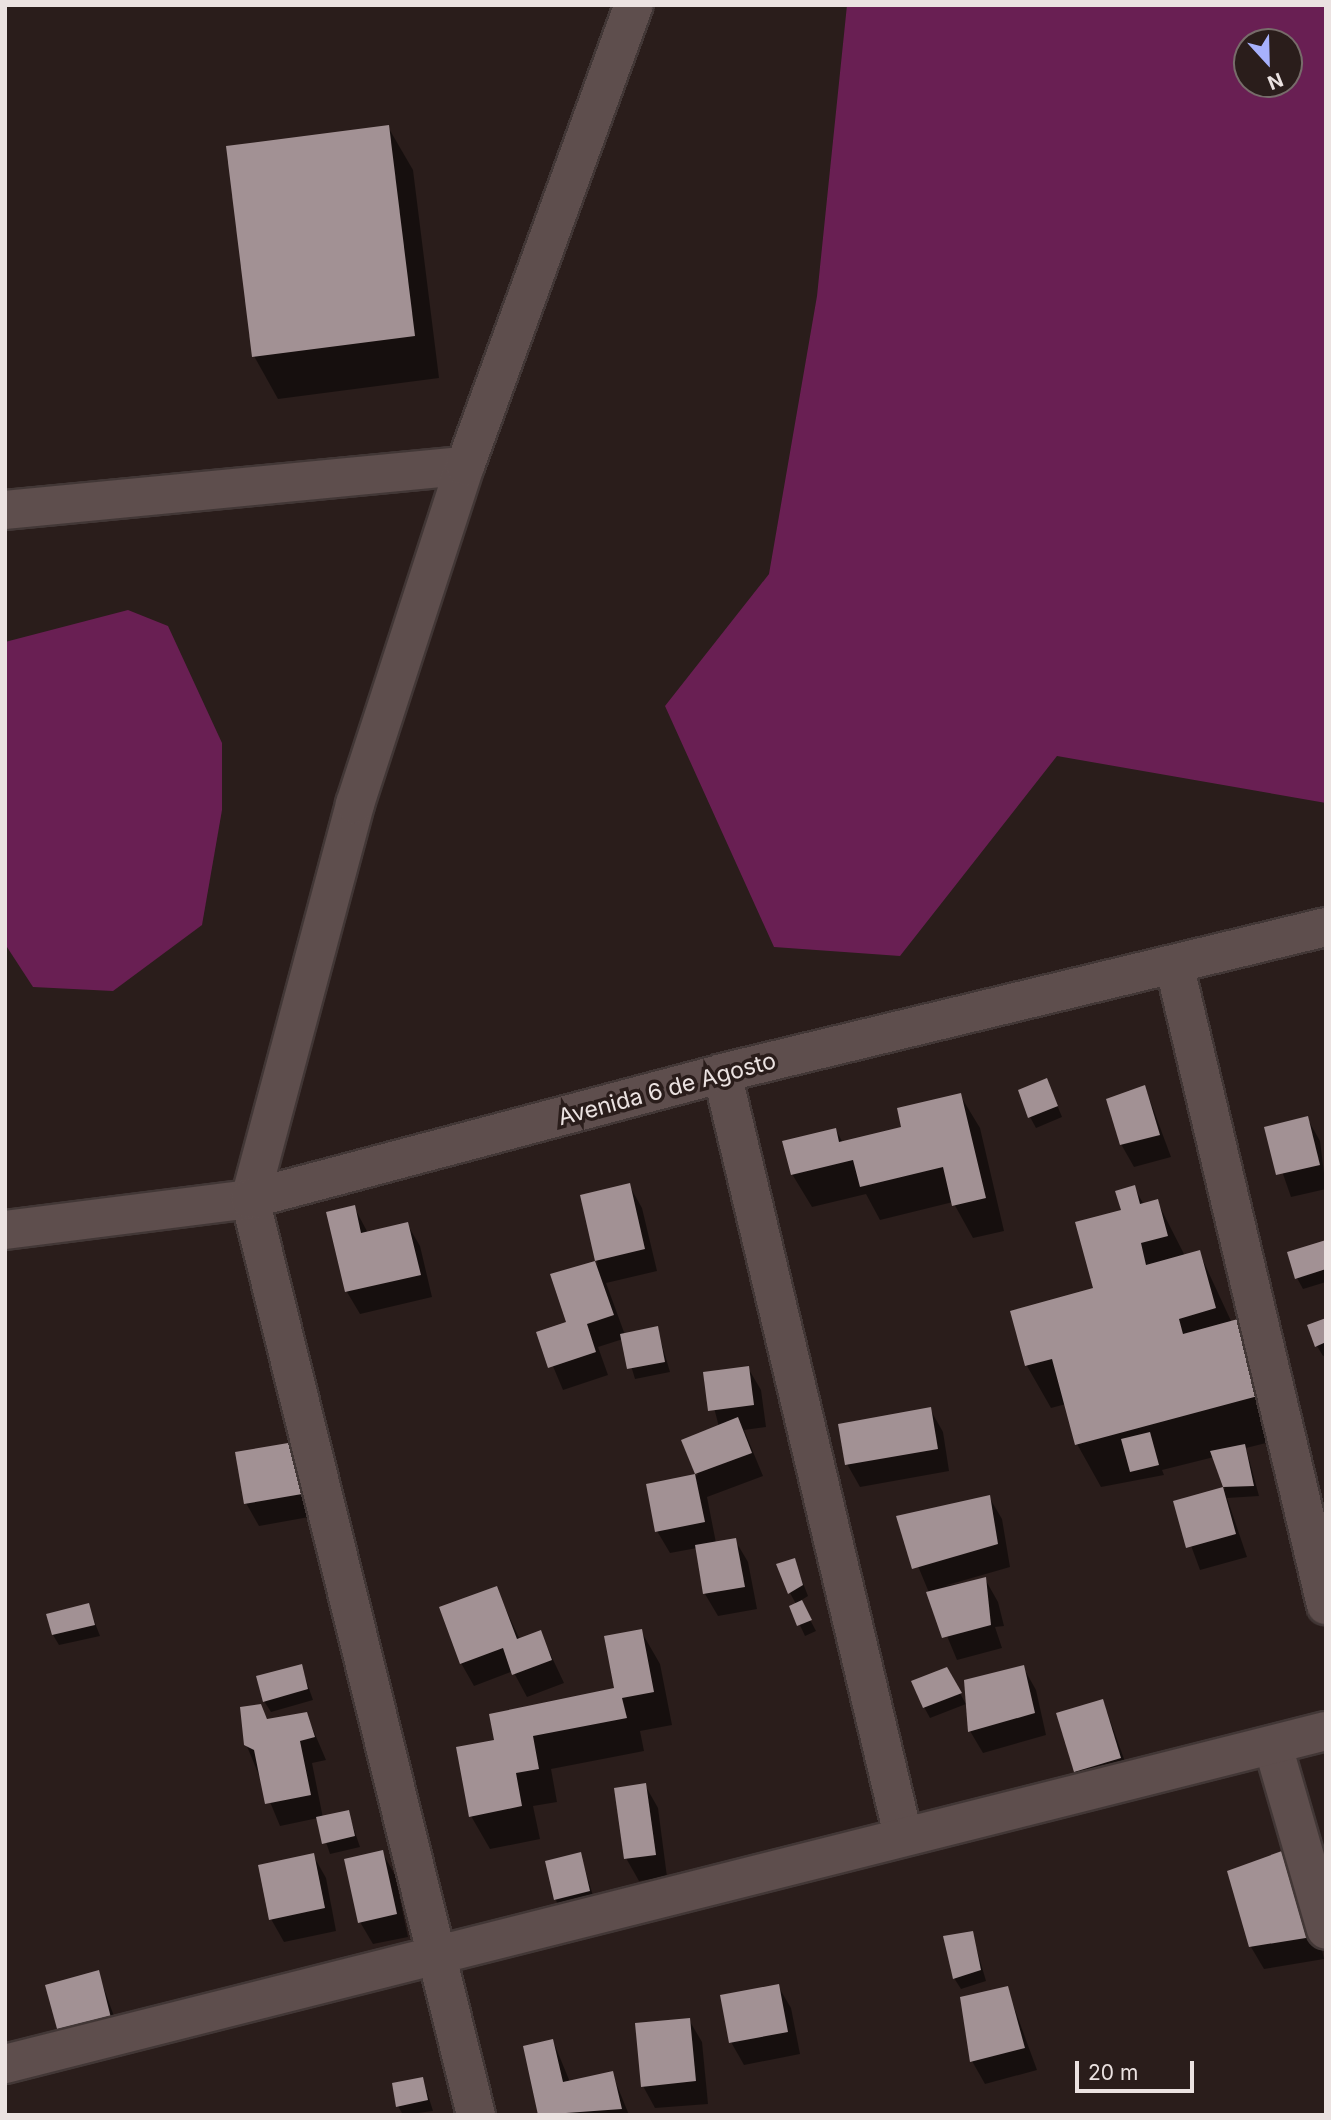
<!DOCTYPE html>
<html>
<head>
<meta charset="utf-8">
<style>
  body { margin:0 }
  #map { position:relative; width:1331px; height:2120px; overflow:hidden; background:#2a1d1b; font-family:Inter,sans-serif }
  div>[style] { position:absolute }
  [style*='--x'] { left:calc(var(--x)*1px); top:calc(var(--y)*1px); width:calc(var(--w)*1px); rotate:calc(var(--a)*1deg) }
  .water>* { inset:0; background:#691f53 }
  .shadow>* { inset:0; background:#0007 }
  .building>* { inset:0; background:#a29194 }
  .roads { filter:drop-shadow(2px 0 #423736) drop-shadow(-2px 0 #423736) drop-shadow(0 2px #423736) drop-shadow(0 -2px #423736) }
  .minor>* { height:38px; margin:-19px; padding:0 19px; transform-origin:19px; border-radius:19px; background:#5e4e4d }
  .tertiary>* { height:38px; margin:-19px; padding:0 19px; transform-origin:19px; border-radius:19px; background:#5e4e4d }
  span { translate:-50% -50%; white-space:nowrap; text-align:center; line-height:1.15; -webkit-text-stroke:7px #2a1d1b; paint-order:stroke }
  .street-label { font-size:23px; color:#ebe2e1 }
  .frame { position:absolute; inset:0; border:7px solid #ebe2e1; pointer-events:none }
  .north { position:absolute; left:1233px; top:28px; width:70px; height:70px; box-sizing:border-box; background:#2a1d1b; border:2px solid #776c6a; border-radius:50%; rotate:158deg; font-size:19px; font-weight:700; line-height:28px; text-align:center; color:#ebe2e1 }
  .north::after { content:''; display:block; margin:auto; width:24px; height:32px; background:#a7b1fc; clip-path:polygon(50% 0,100% 100%,50% 72%,0 100%) }
  .scale { position:absolute; left:1075px; top:2061px; width:119px; height:32px; box-sizing:border-box; border:4px solid #ebe2e1; border-top:0; padding-left:9px; font-size:21px; line-height:24px; white-space:nowrap; color:#ebe2e1; -webkit-text-stroke:5px #2a1d1b; paint-order:stroke }
</style>
</head>
<body>
<div id="map">
  <div class="water">
    <div style="clip-path:polygon(evenodd,847px 5px,1326px 5px,1326px 803px,1057px 756px,900px 956px,774px 947px,665px 706px,769px 574px,817px 296px,847px 5px,1247px 42px,1289px 42px,1289px 84px,1247px 84px,1247px 42px)"></div>
    <div style="clip-path:polygon(128px 610px,168px 626px,222px 743px,222px 810px,202px 925px,113px 991px,33px 987px,5px 944px,5px 642px)"></div>
  </div>
  <div class="shadow">
    <div style="clip-path:polygon(388px 127px,413px 170px,439px 378px,278px 399px,254px 356px)"></div>
    <div style="clip-path:polygon(1047px 1081px,1062px 1117px,1036px 1128px,1030px 1117px)"></div>
    <div style="clip-path:polygon(1145px 1087px,1171px 1157px,1134px 1167px,1121px 1144px)"></div>
    <div style="clip-path:polygon(960px 1095px,980px 1128px,1004px 1231px,973px 1238px,953px 1202px,880px 1220px,866px 1194px,812px 1207px,792px 1174px,836px 1130px,843px 1143px,903px 1128px)"></div>
    <div style="clip-path:polygon(1307px 1118px,1320px 1141px,1326px 1189px,1291px 1197px,1267px 1128px)"></div>
    <div style="clip-path:polygon(629px 1185px,642px 1208px,657px 1271px,606px 1283px,625px 1335px,657px 1328px,670px 1372px,635px 1379px,623px 1339px,598px 1347px,608px 1375px,563px 1390px,539px 1333px,568px 1323px,595px 1262px,598px 1266px,583px 1196px)"></div>
    <div style="clip-path:polygon(1134px 1187px,1144px 1205px,1157px 1201px,1185px 1256px,1199px 1252px,1232px 1323px,1237px 1321px,1262px 1364px,1282px 1439px,1246px 1448px,1259px 1496px,1227px 1498px,1247px 1557px,1200px 1570px,1175px 1502px,1225px 1489px,1214px 1457px,1162px 1470px,1164px 1475px,1101px 1487px,1077px 1444px,1066px 1404px,1051px 1408px,1027px 1366px,1013px 1312px,1095px 1290px)"></div>
    <div style="clip-path:polygon(354px 1207px,368px 1233px,407px 1224px,420px 1246px,432px 1297px,360px 1314px,347px 1292px)"></div>
    <div style="clip-path:polygon(1326px 1242px,1326px 1282px,1303px 1289px,1297px 1278px)"></div>
    <div style="clip-path:polygon(1326px 1320px,1326px 1355px,1323px 1356px,1317px 1346px)"></div>
    <div style="clip-path:polygon(748px 1368px,761px 1390px,766px 1427px,744px 1430px,763px 1476px,707px 1497px,716px 1543px,735px 1540px,748px 1562px,757px 1609px,718px 1616px,705px 1594px,697px 1548px,670px 1553px,657px 1531px,648px 1485px,698px 1475px,683px 1441px,719px 1427px,705px 1373px)"></div>
    <div style="clip-path:polygon(930px 1409px,943px 1432px,949px 1471px,860px 1487px,847px 1464px)"></div>
    <div style="clip-path:polygon(299px 1443px,320px 1515px,259px 1526px,246px 1503px)"></div>
    <div style="clip-path:polygon(989px 1497px,1002px 1519px,1010px 1567px,944px 1586px,985px 1579px,998px 1602px,1004px 1626px,995px 1627px,1002px 1648px,957px 1660px,898px 1518px)"></div>
    <div style="clip-path:polygon(794px 1560px,808px 1596px,800px 1601px,816px 1631px,805px 1636px,791px 1606px,796px 1604px,790px 1593px)"></div>
    <div style="clip-path:polygon(496px 1588px,520px 1640px,540px 1632px,564px 1683px,527px 1697px,513px 1671px,474px 1686px,461px 1663px)"></div>
    <div style="clip-path:polygon(88px 1605px,100px 1636px,59px 1645px,53px 1635px)"></div>
    <div style="clip-path:polygon(641px 1631px,660px 1664px,672px 1725px,640px 1731px,644px 1751px,551px 1769px,557px 1802px,533px 1806px,540px 1839px,490px 1849px,471px 1816px,496px 1741px,616px 1690px)"></div>
    <div style="clip-path:polygon(301px 1666px,313px 1700px,271px 1712px,264px 1701px)"></div>
    <div style="clip-path:polygon(1023px 1667px,1036px 1690px,1046px 1735px,983px 1753px,970px 1731px)"></div>
    <div style="clip-path:polygon(946px 1669px,966px 1704px,930px 1718px,924px 1707px)"></div>
    <div style="clip-path:polygon(1103px 1701px,1132px 1781px,1088px 1794px,1075px 1771px)"></div>
    <div style="clip-path:polygon(260px 1706px,268px 1720px,306px 1713px,326px 1760px,312px 1763px,323px 1818px,348px 1812px,360px 1847px,330px 1854px,318px 1818px,280px 1826px,246px 1744px)"></div>
    <div style="clip-path:polygon(645px 1785px,658px 1808px,667px 1877px,639px 1881px,626px 1858px)"></div>
    <div style="clip-path:polygon(382px 1852px,395px 1875px,408px 1937px,373px 1944px,360px 1922px)"></div>
    <div style="clip-path:polygon(580px 1854px,595px 1902px,562px 1910px,555px 1899px)"></div>
    <div style="clip-path:polygon(313px 1855px,326px 1878px,336px 1931px,284px 1942px,271px 1919px)"></div>
    <div style="clip-path:polygon(1305px 1871px,1324px 1959px,1264px 1969px,1251px 1947px)"></div>
    <div style="clip-path:polygon(972px 1933px,986px 1981px,961px 1989px,954px 1978px)"></div>
    <div style="clip-path:polygon(98px 1972px,124px 2044px,73px 2058px)"></div>
    <div style="clip-path:polygon(778px 1986px,791px 2008px,800px 2054px,744px 2065px,731px 2042px)"></div>
    <div style="clip-path:polygon(1007px 1988px,1037px 2070px,985px 2084px,972px 2061px)"></div>
    <div style="clip-path:polygon(689px 2020px,702px 2042px,708px 2104px,655px 2108px,643px 2086px)"></div>
    <div style="clip-path:polygon(553px 2041px,570px 2082px,612px 2073px,629px 2115px,540px 2115px)"></div>
    <div style="clip-path:polygon(423px 2079px,433px 2111px,403px 2115px,398px 2106px)"></div>
  </div>
  <div class="building">
    <div style="clip-path:polygon(389px 125px,415px 336px,252px 357px,226px 146px)"></div>
    <div style="clip-path:polygon(1047px 1078px,1058px 1106px,1028px 1118px,1018px 1090px)"></div>
    <div style="clip-path:polygon(1145px 1085px,1160px 1135px,1120px 1145px,1106px 1099px)"></div>
    <div style="clip-path:polygon(961px 1093px,986px 1198px,952px 1206px,943px 1167px,860px 1187px,853px 1160px,791px 1175px,782px 1141px,836px 1128px,839px 1142px,901px 1127px,897px 1108px)"></div>
    <div style="clip-path:polygon(1308px 1116px,1320px 1165px,1276px 1175px,1264px 1127px)"></div>
    <div style="clip-path:polygon(630px 1183px,645px 1249px,595px 1261px,580px 1195px)"></div>
    <div style="clip-path:polygon(1135px 1185px,1140px 1204px,1158px 1199px,1168px 1236px,1141px 1243px,1146px 1265px,1200px 1250px,1216px 1308px,1179px 1319px,1183px 1334px,1238px 1319px,1258px 1396px,1075px 1445px,1052px 1359px,1025px 1366px,1010px 1311px,1093px 1288px,1075px 1222px,1121px 1210px,1115px 1191px)"></div>
    <div style="clip-path:polygon(355px 1205px,361px 1233px,408px 1222px,421px 1275px,345px 1292px,326px 1212px)"></div>
    <div style="clip-path:polygon(1326px 1240px,1326px 1269px,1295px 1279px,1287px 1252px)"></div>
    <div style="clip-path:polygon(595px 1261px,614px 1315px,587px 1324px,596px 1352px,548px 1368px,536px 1332px,566px 1322px,550px 1274px)"></div>
    <div style="clip-path:polygon(1326px 1318px,1326px 1342px,1315px 1347px,1307px 1325px)"></div>
    <div style="clip-path:polygon(658px 1326px,665px 1362px,627px 1369px,620px 1334px)"></div>
    <div style="clip-path:polygon(749px 1366px,754px 1405px,708px 1411px,703px 1372px)"></div>
    <div style="clip-path:polygon(931px 1407px,938px 1449px,845px 1465px,838px 1424px)"></div>
    <div style="clip-path:polygon(738px 1417px,752px 1453px,695px 1474px,681px 1440px)"></div>
    <div style="clip-path:polygon(1150px 1432px,1159px 1465px,1130px 1472px,1121px 1439px)"></div>
    <div style="clip-path:polygon(300px 1441px,308px 1493px,244px 1504px,235px 1452px)"></div>
    <div style="clip-path:polygon(1245px 1444px,1254px 1486px,1223px 1487px,1210px 1451px)"></div>
    <div style="clip-path:polygon(695px 1474px,705px 1522px,655px 1532px,646px 1484px)"></div>
    <div style="clip-path:polygon(1223px 1487px,1236px 1534px,1186px 1548px,1173px 1501px)"></div>
    <div style="clip-path:polygon(990px 1495px,998px 1544px,912px 1569px,896px 1516px)"></div>
    <div style="clip-path:polygon(736px 1538px,745px 1587px,703px 1594px,695px 1545px)"></div>
    <div style="clip-path:polygon(795px 1558px,803px 1585px,788px 1594px,776px 1564px)"></div>
    <div style="clip-path:polygon(986px 1577px,991px 1625px,942px 1638px,926px 1592px)"></div>
    <div style="clip-path:polygon(497px 1586px,517px 1639px,541px 1630px,552px 1660px,512px 1675px,503px 1648px,460px 1664px,439px 1607px)"></div>
    <div style="clip-path:polygon(802px 1600px,812px 1620px,797px 1626px,789px 1606px)"></div>
    <div style="clip-path:polygon(89px 1603px,95px 1625px,52px 1635px,46px 1614px)"></div>
    <div style="clip-path:polygon(642px 1629px,654px 1692px,622px 1698px,627px 1718px,533px 1736px,539px 1769px,516px 1773px,522px 1806px,469px 1817px,456px 1747px,494px 1740px,489px 1714px,614px 1688px,604px 1636px)"></div>
    <div style="clip-path:polygon(302px 1664px,308px 1689px,263px 1702px,256px 1676px)"></div>
    <div style="clip-path:polygon(1024px 1665px,1035px 1713px,968px 1732px,964px 1680px)"></div>
    <div style="clip-path:polygon(947px 1667px,962px 1693px,923px 1708px,911px 1681px)"></div>
    <div style="clip-path:polygon(1103px 1699px,1121px 1758px,1074px 1772px,1056px 1713px)"></div>
    <div style="clip-path:polygon(261px 1704px,267px 1719px,307px 1712px,315px 1737px,300px 1741px,311px 1795px,265px 1804px,254px 1750px,244px 1745px,240px 1707px)"></div>
    <div style="clip-path:polygon(646px 1783px,656px 1855px,624px 1859px,614px 1788px)"></div>
    <div style="clip-path:polygon(349px 1810px,355px 1836px,322px 1844px,316px 1817px)"></div>
    <div style="clip-path:polygon(1293px 1847px,1312px 1937px,1249px 1947px,1227px 1871px)"></div>
    <div style="clip-path:polygon(383px 1850px,397px 1914px,358px 1923px,344px 1859px)"></div>
    <div style="clip-path:polygon(581px 1852px,590px 1891px,554px 1900px,545px 1861px)"></div>
    <div style="clip-path:polygon(314px 1853px,325px 1908px,269px 1920px,258px 1865px)"></div>
    <div style="clip-path:polygon(973px 1931px,981px 1970px,953px 1979px,943px 1936px)"></div>
    <div style="clip-path:polygon(99px 1970px,112px 2022px,59px 2036px,45px 1985px)"></div>
    <div style="clip-path:polygon(779px 1984px,788px 2032px,729px 2043px,720px 1995px)"></div>
    <div style="clip-path:polygon(1008px 1986px,1025px 2048px,970px 2062px,960px 1997px)"></div>
    <div style="clip-path:polygon(690px 2018px,696px 2081px,641px 2087px,635px 2023px)"></div>
    <div style="clip-path:polygon(553px 2039px,563px 2082px,613px 2071px,622px 2109px,538px 2115px,523px 2046px)"></div>
    <div style="clip-path:polygon(423px 2077px,428px 2100px,396px 2107px,392px 2083px)"></div>
  </div>
  <div class="roads">
    <div class="minor">
      <div style="--x:5;--y:510;--w:462;--a:-5.5"></div>
      <div style="--x:1174;--y:964;--w:659;--a:76.66"></div>
      <div style="--x:722;--y:1073;--w:783;--a:76.64"></div>
      <div style="--x:1273;--y:1746;--w:191;--a:73.9"></div>
      <div style="--x:5;--y:2064;--w:1362;--a:-14.15"></div>
      <div style="--x:476;--y:2115;--w:943;--a:-103.86"></div>
      <div style="--x:250;--y:1199;--w:409;--a:-75.1"></div>
      <div style="--x:355;--y:804;--w:355;--a:-72"></div>
      <div style="--x:465;--y:466;--w:491;--a:-69.9"></div>
    </div>
    <div class="tertiary">
      <div style="--x:5;--y:1230;--w:247;--a:-7.2"></div>
      <div style="--x:250;--y:1199;--w:489;--a:-14.9"></div>
      <div style="--x:722;--y:1073;--w:621;--a:-13.59"></div>
    </div>
  </div>
  <div class="street-label">
    <span style="left:667px;top:1089px;rotate:-15deg">Avenida 6 de Agosto</span>
  </div>
  <div class="frame"></div>
  <div class="north">N</div>
  <div class="scale">20 m</div>
</div>
</body>
</html>
